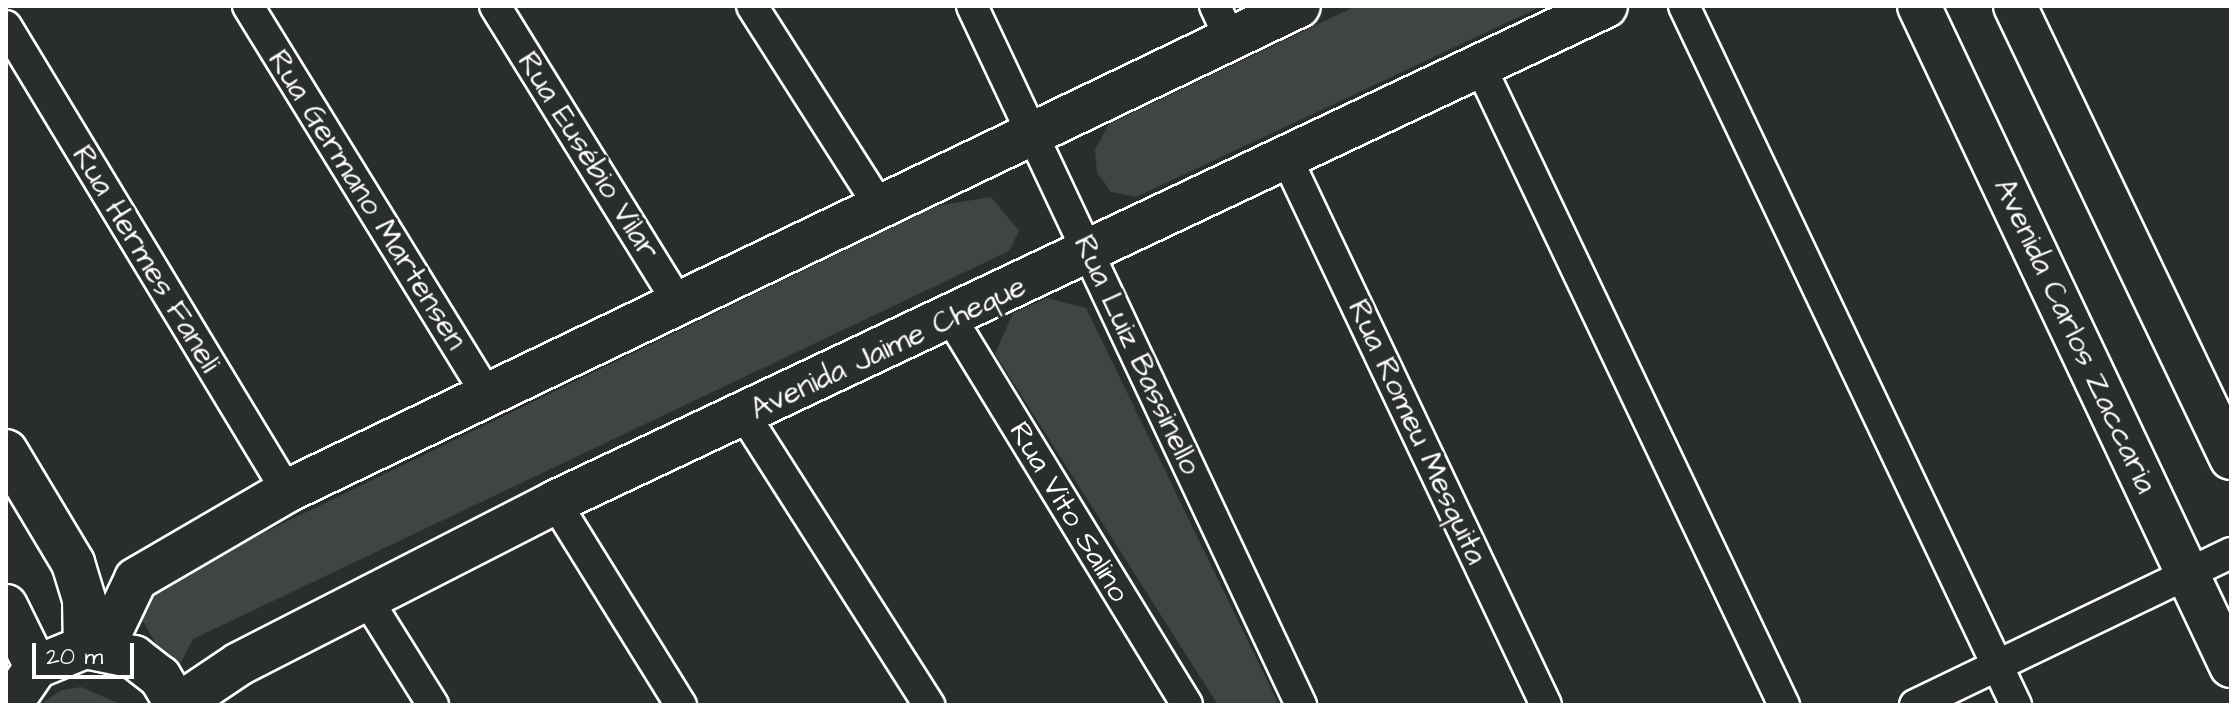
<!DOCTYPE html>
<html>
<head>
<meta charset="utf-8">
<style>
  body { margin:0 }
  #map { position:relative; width:2237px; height:711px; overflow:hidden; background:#2a2d2e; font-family:"Architects Daughter",sans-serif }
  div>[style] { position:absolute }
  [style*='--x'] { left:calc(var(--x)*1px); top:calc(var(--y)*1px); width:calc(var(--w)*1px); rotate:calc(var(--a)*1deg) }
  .green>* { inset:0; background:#414445 }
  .roads { filter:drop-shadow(2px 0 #fff) drop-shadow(-2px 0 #fff) drop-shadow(0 2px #fff) drop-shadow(0 -2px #fff) }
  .street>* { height:30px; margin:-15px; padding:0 15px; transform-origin:15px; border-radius:15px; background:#2a2d2e }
  .secondary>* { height:42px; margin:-21px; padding:0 21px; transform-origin:21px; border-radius:21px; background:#2a2d2e }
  span { translate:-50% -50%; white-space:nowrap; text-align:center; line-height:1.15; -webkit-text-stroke:6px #2a2d2e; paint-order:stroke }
  .street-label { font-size:30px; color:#fff }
  .frame { position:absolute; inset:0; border:8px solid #fff; pointer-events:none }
  .scale { position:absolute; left:32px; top:643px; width:102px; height:36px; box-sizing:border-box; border:4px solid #fff; border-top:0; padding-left:10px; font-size:24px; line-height:28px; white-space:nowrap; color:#fff; -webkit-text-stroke:6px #2a2d2e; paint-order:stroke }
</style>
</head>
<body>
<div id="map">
  <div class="green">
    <div style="clip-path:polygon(1356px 6px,1542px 6px,1136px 197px,1111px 192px,1097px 172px,1095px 150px,1109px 124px)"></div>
    <div style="clip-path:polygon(991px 197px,1019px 231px,1009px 251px,193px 639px,174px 676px,140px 616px,150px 588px,936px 206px)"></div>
    <div style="clip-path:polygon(1047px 298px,1086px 308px,1279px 705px,1218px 705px,995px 354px,1013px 313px)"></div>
    <div style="clip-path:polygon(81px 687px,123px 705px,39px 705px,62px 690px)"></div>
  </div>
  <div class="roads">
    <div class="street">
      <div style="--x:248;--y:6;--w:456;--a:58.4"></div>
      <div style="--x:495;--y:6;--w:352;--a:58.3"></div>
      <div style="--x:752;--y:6;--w:238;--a:57.5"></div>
      <div style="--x:972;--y:6;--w:773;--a:64.79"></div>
      <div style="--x:1215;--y:6;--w:35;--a:65"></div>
      <div style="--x:1684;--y:6;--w:774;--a:64.59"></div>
      <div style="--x:6;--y:26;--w:543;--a:58.86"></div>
      <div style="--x:1480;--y:66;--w:708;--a:64.56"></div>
      <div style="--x:1287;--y:159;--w:604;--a:64.62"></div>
      <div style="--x:951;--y:318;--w:453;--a:58.6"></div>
      <div style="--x:745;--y:416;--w:343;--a:57.5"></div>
      <div style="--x:555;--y:502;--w:239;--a:58.2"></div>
      <div style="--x:365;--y:596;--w:128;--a:58"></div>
      <div style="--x:1915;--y:705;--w:351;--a:-25.7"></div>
    </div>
    <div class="secondary">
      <div style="--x:1919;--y:6;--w:730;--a:64.7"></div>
      <div style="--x:2015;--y:6;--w:501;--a:64.46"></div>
      <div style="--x:6;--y:451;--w:131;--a:59.1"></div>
      <div style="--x:73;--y:563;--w:39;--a:73"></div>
      <div style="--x:84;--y:600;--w:47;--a:88.8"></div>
      <div style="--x:6;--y:606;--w:68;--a:63.8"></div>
      <div style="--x:103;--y:648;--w:76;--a:-64.4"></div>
      <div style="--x:136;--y:579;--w:175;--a:-30.2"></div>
      <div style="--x:287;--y:491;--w:1122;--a:-25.61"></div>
      <div style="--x:10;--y:705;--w:46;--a:-55.6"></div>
      <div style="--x:36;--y:667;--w:53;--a:-22.2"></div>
      <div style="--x:85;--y:647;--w:50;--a:11.5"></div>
      <div style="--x:134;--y:657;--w:33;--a:38"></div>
      <div style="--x:160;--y:677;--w:33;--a:59"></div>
      <div style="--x:178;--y:705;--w:73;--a:-33.9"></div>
      <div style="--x:239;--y:664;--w:355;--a:-27.1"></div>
      <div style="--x:555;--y:502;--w:1162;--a:-25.26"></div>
    </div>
  </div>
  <div class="street-label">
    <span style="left:588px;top:156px;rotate:58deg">Rua Eusébio Vilar</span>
    <span style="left:367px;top:200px;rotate:58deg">Rua Germano Martensen</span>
    <span style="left:146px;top:259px;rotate:59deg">Rua Hermes Faneli</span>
    <span style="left:2075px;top:336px;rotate:65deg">Avenida Carlos Zaccaria</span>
    <span style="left:888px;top:348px;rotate:-25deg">Avenida Jaime Cheque</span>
    <span style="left:1137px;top:355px;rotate:65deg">Rua Luiz Bassinello</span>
    <span style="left:1417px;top:432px;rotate:65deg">Rua Romeu Mesquita</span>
    <span style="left:1069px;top:512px;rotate:59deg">Rua Vito Salino</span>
  </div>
  <div class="frame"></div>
  <div class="scale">20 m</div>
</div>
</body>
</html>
